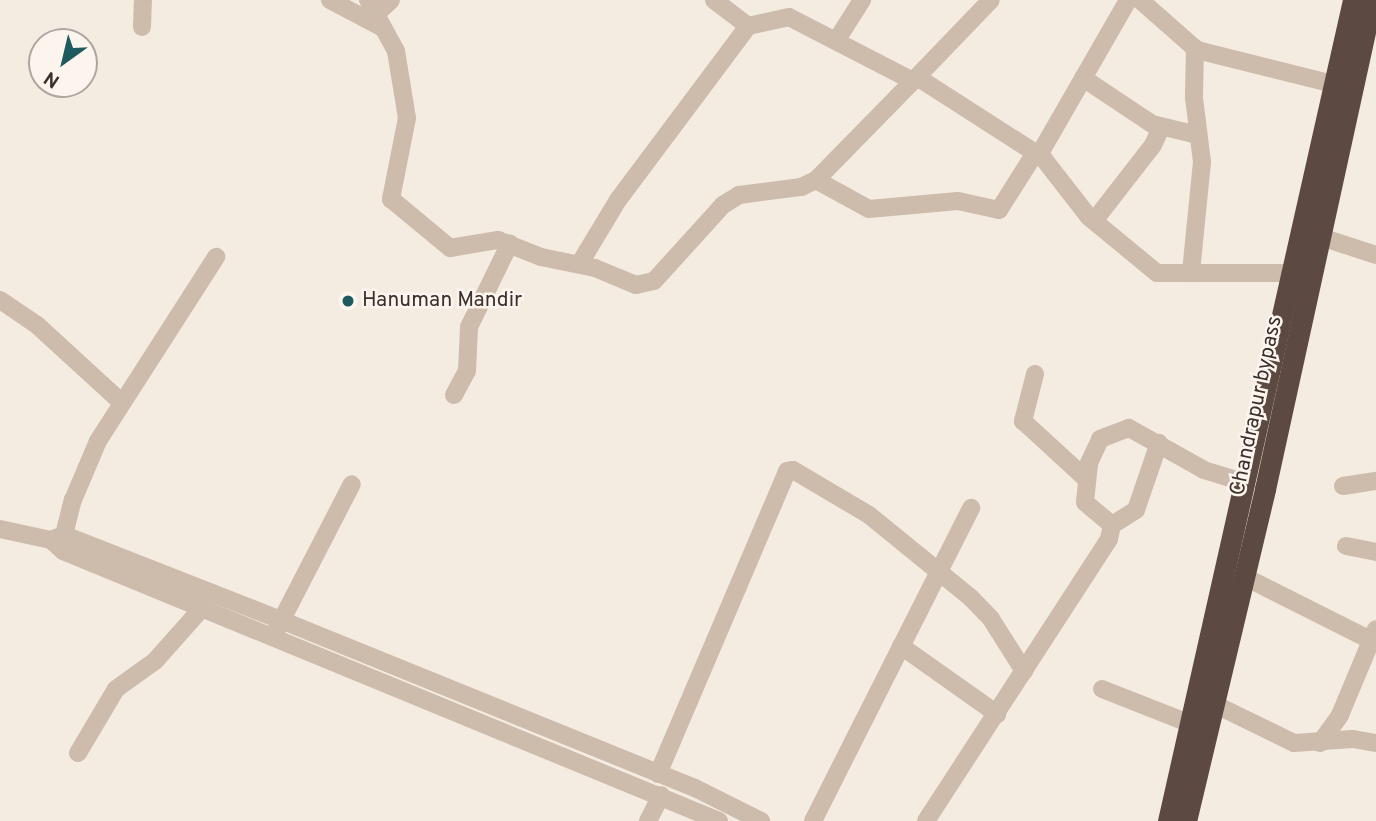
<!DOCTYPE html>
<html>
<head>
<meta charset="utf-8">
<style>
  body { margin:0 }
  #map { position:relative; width:1376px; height:821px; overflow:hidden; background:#f4ebe1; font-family:Overpass,sans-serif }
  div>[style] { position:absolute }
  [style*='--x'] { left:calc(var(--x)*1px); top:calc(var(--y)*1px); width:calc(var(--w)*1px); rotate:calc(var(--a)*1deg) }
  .minor>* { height:18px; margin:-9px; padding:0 9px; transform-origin:9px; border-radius:9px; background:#cdbbac }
  .highway>* { height:21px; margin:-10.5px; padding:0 10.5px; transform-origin:10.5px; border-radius:10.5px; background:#5c4a42 }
  .dots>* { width:19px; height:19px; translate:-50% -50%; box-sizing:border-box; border:4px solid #fbf5ee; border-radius:50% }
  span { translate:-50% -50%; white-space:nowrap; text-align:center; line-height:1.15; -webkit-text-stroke:5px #fbf5ee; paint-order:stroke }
  .poi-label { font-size:21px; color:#3b302b }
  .left { translate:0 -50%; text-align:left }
  .street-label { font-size:21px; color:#3b302b }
  .north { position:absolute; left:28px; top:28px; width:70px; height:70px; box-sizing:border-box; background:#fbf5ee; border:2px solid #aea6a0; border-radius:50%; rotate:214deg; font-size:19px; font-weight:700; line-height:28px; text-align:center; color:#3b302b }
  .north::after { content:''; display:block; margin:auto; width:24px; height:32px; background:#1f5a5e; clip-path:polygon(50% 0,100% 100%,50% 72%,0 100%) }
</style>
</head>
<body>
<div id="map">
  <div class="minor">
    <div style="--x:330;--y:0;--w:58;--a:27.9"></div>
    <div style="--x:368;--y:0;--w:58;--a:61.2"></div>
    <div style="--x:396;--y:51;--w:68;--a:80.7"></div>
    <div style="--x:407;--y:118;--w:83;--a:101.2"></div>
    <div style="--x:391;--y:199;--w:77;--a:39.7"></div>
    <div style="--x:450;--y:248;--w:49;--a:-9.5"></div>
    <div style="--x:498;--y:240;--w:46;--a:21.6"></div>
    <div style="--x:541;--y:257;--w:55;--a:11.5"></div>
    <div style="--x:595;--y:268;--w:44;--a:22.5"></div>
    <div style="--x:636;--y:285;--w:18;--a:-13"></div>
    <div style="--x:654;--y:281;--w:103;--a:-47.8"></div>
    <div style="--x:723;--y:205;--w:19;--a:-32"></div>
    <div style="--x:739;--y:195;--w:63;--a:-7.4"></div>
    <div style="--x:801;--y:187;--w:17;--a:-25"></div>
    <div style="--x:816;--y:180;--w:139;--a:-45.6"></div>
    <div style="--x:714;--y:0;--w:43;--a:37.4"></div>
    <div style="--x:748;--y:26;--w:42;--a:-12.4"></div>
    <div style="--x:789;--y:17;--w:140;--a:27.3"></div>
    <div style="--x:913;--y:81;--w:112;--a:-46.1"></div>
    <div style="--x:1140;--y:0;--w:76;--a:41.3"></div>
    <div style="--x:1197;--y:50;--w:140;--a:14"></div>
    <div style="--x:374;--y:16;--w:23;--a:-43"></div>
    <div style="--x:142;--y:27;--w:27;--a:-88"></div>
    <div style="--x:836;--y:41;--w:49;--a:-57.6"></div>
    <div style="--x:917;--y:77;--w:150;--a:32.7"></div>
    <div style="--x:1043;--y:158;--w:75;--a:52.1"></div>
    <div style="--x:1089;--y:217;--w:88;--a:39.5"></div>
    <div style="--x:1157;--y:273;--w:132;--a:0"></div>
    <div style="--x:1083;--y:78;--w:83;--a:33.7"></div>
    <div style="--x:1152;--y:124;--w:47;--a:13.4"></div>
    <div style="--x:1039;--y:155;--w:179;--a:-60.1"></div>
    <div style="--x:816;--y:180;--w:60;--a:28.7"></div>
    <div style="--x:869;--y:209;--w:89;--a:-5.1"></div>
    <div style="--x:958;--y:201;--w:42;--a:12.4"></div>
    <div style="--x:999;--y:210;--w:67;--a:-57.7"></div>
    <div style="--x:1094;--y:221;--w:96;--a:-52.2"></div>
    <div style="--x:1153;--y:145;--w:19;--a:-65"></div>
    <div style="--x:1318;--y:236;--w:61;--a:18.1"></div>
    <div style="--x:580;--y:263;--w:74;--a:-58.9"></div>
    <div style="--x:618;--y:200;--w:217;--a:-53.2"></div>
    <div style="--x:1191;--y:272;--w:111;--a:-84.3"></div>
    <div style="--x:1202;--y:162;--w:64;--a:-97.1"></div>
    <div style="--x:1194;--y:98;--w:50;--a:-88.9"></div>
    <div style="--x:0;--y:300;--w:45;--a:34"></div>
    <div style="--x:37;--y:325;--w:115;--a:42.5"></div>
    <div style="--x:1035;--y:374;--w:49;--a:104.3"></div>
    <div style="--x:1023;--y:421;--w:86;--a:42.6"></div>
    <div style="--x:454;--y:395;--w:27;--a:-62"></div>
    <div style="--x:467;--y:371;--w:44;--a:-87.4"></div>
    <div style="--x:469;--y:327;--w:93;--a:-64"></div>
    <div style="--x:1343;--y:486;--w:33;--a:-9"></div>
    <div style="--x:1112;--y:525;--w:28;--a:-32"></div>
    <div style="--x:1136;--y:510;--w:71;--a:-71.1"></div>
    <div style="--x:0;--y:529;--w:52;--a:12.2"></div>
    <div style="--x:64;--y:535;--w:36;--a:-76"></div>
    <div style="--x:73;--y:500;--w:64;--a:-67"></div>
    <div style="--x:98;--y:441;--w:219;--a:-57.3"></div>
    <div style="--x:1346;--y:546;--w:31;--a:11"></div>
    <div style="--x:1245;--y:577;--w:140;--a:26.7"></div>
    <div style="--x:276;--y:631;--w:165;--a:-62.7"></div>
    <div style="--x:901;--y:646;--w:118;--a:35.3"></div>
    <div style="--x:1102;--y:689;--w:96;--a:21.5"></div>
    <div style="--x:1212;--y:703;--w:91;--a:26"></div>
    <div style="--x:1294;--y:743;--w:59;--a:-3.9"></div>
    <div style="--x:1353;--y:739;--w:23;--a:10"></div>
    <div style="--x:1320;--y:743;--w:34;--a:-54"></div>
    <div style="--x:1340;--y:715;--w:93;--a:-67.3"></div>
    <div style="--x:78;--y:753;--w:74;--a:-59.3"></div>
    <div style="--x:116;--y:689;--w:48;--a:-35.7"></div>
    <div style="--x:155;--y:661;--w:71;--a:-48.4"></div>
    <div style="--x:658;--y:774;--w:329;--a:-66.9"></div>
    <div style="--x:787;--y:471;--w:6;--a:-9"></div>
    <div style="--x:793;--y:470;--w:88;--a:30.6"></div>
    <div style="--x:869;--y:515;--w:132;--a:39.1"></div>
    <div style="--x:971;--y:598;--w:29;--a:46"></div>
    <div style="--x:991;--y:619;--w:62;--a:57.6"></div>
    <div style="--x:648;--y:821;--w:29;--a:-63"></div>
    <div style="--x:719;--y:821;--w:709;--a:-157.63"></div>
    <div style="--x:63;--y:551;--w:16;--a:-137"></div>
    <div style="--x:51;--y:540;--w:14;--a:-21"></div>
    <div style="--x:64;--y:535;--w:233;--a:21.4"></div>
    <div style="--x:281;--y:620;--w:447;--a:22.1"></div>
    <div style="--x:695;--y:788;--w:74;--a:26.6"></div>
    <div style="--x:813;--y:821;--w:351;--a:-63.2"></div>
    <div style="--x:926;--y:821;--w:336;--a:-57"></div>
    <div style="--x:1109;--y:539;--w:14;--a:-78"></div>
    <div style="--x:1112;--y:525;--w:35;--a:-140"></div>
    <div style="--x:1085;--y:502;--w:39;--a:-84"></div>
    <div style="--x:1089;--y:463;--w:26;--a:-65"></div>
    <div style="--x:1100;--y:439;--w:31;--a:-21"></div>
    <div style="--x:1129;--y:428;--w:86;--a:29.2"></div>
    <div style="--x:1204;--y:470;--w:44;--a:17.2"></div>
  </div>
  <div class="highway">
    <div style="--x:1168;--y:821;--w:842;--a:-77.3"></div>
    <div style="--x:1186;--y:821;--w:341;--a:-76.6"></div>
    <div style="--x:1265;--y:489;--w:501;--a:-77.66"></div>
  </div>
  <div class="dots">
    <div style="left:348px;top:301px;background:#1f5a5e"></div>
  </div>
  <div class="poi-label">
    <span class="left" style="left:362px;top:301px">Hanuman Mandir</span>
  </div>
  <div class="street-label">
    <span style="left:1257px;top:406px;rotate:-78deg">Chandrapur bypass</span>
  </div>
  <div class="north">N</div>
</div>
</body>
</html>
